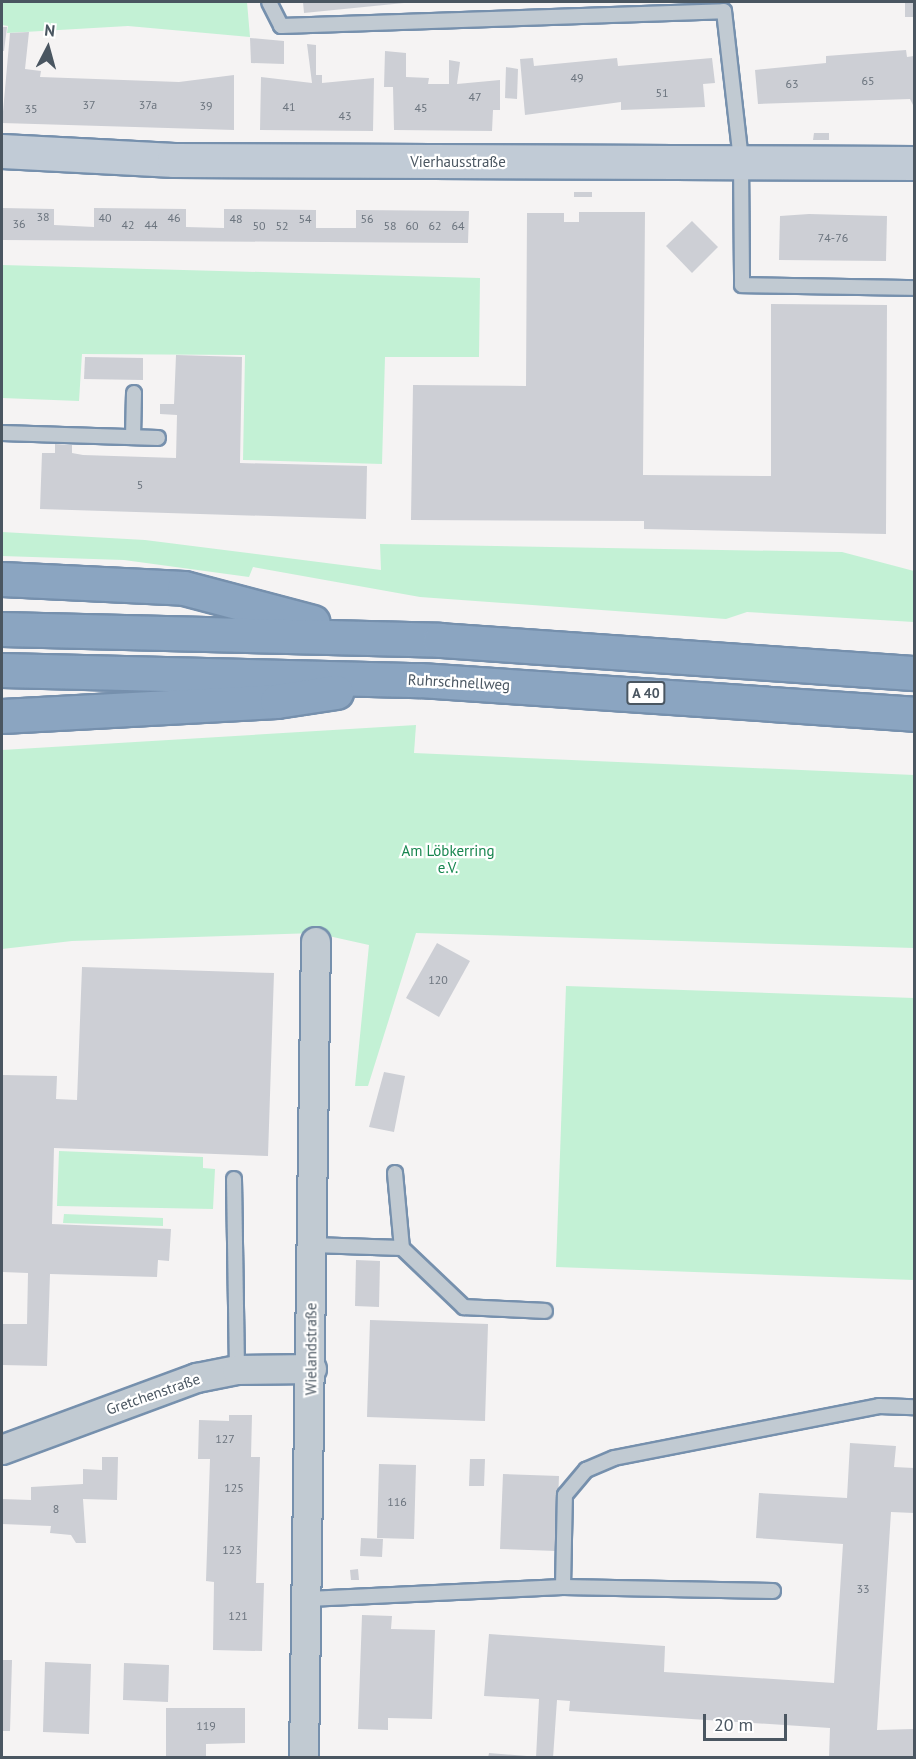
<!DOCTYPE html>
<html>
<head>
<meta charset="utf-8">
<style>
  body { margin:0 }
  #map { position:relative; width:916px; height:1759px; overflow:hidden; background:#f5f3f3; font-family:"PT Sans",sans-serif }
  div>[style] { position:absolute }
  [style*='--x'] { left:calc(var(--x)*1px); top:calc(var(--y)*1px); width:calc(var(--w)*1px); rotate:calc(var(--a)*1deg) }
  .green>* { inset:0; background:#c3f1d5 }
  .building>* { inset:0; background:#cdcfd5 }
  .roads { filter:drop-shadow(2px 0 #7690ad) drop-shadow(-2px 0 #7690ad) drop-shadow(0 2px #7690ad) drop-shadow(0 -2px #7690ad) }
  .lane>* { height:14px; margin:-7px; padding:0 7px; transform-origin:7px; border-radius:7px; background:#c1cad2 }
  .street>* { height:28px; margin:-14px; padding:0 14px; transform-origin:14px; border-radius:14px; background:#c1cad2 }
  .secondary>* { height:33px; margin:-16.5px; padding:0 16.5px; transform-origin:16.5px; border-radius:16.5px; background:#c1cbd6 }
  .highway>* { height:33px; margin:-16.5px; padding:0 16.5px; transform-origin:16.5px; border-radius:16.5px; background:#8ba5c1 }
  span { translate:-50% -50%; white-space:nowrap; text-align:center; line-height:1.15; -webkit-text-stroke:4.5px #fff; paint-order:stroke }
  .number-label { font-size:12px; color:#6b747e }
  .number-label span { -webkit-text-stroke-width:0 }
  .shield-label span { padding:2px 4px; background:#fff; border:2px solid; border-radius:4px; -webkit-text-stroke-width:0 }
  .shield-label { font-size:14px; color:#4a5661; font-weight:700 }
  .street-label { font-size:15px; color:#4a5661 }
  .park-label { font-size:15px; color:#17864f }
  .frame { position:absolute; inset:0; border:3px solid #4a5661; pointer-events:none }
  .north { position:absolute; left:18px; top:18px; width:60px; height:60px; -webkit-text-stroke:4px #fff; paint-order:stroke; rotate:6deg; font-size:16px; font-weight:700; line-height:24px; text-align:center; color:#4a5661 }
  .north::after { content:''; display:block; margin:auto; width:21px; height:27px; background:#4a5661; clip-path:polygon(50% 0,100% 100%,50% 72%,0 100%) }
  .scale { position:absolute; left:703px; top:1714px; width:84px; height:27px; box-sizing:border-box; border:3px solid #4a5661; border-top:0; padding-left:8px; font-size:18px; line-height:21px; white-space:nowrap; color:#4a5661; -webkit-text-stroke:4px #fff; paint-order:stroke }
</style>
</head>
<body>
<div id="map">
  <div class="green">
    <div style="clip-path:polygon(2px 2px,247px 2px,250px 37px,128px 26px,7px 33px,8px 26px,2px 25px)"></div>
    <div style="clip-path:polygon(2px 265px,480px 278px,479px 357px,385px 357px,382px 464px,243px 460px,245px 355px,82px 354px,79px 401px,2px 398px)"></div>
    <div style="clip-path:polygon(2px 532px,145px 540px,381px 570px,380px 544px,842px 552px,914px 571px,914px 622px,747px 612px,726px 619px,420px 597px,253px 567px,249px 577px,124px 560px,2px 556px)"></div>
    <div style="clip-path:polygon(416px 725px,414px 753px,914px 775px,914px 948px,416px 933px,368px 1086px,355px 1086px,369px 945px,315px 933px,72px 941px,2px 949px,2px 750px)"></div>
    <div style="clip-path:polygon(566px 986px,914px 998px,914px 1280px,556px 1267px)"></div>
    <div style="clip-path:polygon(59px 1151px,203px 1157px,203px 1168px,215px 1169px,213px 1209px,57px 1206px)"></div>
    <div style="clip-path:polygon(64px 1214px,163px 1218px,163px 1226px,63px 1223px)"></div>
  </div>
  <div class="building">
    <div style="clip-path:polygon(303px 2px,404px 2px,404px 3px,304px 13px)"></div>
    <div style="clip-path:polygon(905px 2px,914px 2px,914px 17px,905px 17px)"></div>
    <div style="clip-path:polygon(2px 27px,7px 27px,4px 51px,2px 51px)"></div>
    <div style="clip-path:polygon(29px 32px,25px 69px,41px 71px,40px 77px,179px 82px,234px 75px,234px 130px,2px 123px,10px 33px)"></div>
    <div style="clip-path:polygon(250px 38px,284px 41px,284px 64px,251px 63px)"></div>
    <div style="clip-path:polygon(307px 44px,316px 45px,316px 75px,322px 75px,322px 83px,374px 78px,373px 131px,260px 130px,261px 77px,312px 83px)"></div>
    <div style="clip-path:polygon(906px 50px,907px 57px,914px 56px,914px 107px,910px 99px,758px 104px,755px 70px,826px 63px,826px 56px)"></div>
    <div style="clip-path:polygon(385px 51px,406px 53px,406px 77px,429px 78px,428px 84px,449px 84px,449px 60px,460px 62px,457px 84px,500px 80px,500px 110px,493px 110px,492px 131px,394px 130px,393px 87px,384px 87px)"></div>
    <div style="clip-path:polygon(533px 58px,534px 66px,617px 58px,618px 66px,712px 58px,715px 83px,703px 84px,705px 107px,621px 110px,621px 102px,525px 115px,520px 59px)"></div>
    <div style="clip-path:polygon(506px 67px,518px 69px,517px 99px,505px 98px)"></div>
    <div style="clip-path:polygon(814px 133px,829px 133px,829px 140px,813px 140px)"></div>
    <div style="clip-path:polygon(574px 192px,592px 192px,592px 197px,574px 197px)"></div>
    <div style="clip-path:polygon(2px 208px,54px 209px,54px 225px,94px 227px,94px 208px,186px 209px,186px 227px,224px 228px,224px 209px,316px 210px,316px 228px,356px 228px,356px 210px,469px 211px,468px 243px,2px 240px)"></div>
    <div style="clip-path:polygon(579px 212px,645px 212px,643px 475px,771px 476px,771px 304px,887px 305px,886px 534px,644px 529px,644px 521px,411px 520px,413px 385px,526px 386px,527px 213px,564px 213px,564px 222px,579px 222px)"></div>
    <div style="clip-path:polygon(809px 214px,887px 216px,886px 261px,779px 260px,780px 216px)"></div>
    <div style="clip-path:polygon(692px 221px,718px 247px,692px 273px,666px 246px)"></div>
    <div style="clip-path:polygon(176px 355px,242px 357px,240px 463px,367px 466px,366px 519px,40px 509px,42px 453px,55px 453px,55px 444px,72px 445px,72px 453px,83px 455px,176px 458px,177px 415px,160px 414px,160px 404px,174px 404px)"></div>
    <div style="clip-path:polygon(85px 357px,143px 358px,143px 380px,84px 379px)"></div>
    <div style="clip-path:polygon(437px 943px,470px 961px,439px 1017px,406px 998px)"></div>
    <div style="clip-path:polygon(82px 967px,274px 973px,268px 1156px,54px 1148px,52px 1224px,171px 1229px,169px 1261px,158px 1260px,157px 1277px,50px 1274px,47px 1366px,2px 1365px,2px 1324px,27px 1324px,28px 1273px,2px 1272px,2px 1075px,57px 1076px,56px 1099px,77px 1100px)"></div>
    <div style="clip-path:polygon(384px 1072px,405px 1076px,394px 1132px,369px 1127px)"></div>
    <div style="clip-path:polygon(356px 1260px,380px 1261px,379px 1307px,355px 1306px)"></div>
    <div style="clip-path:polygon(370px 1320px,488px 1324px,485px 1421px,367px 1417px)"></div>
    <div style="clip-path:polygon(229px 1415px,252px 1415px,251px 1457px,260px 1457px,256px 1583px,264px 1583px,262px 1651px,213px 1650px,214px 1582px,206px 1581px,210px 1459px,198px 1459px,199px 1420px,229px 1421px)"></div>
    <div style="clip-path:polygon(850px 1443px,896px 1446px,894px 1467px,914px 1468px,914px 1513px,891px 1512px,877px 1730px,914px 1729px,914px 1758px,829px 1758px,830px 1728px,569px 1711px,570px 1701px,557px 1700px,553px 1758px,536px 1758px,539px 1699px,484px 1696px,489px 1634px,665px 1646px,664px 1672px,834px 1683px,843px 1544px,756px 1538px,759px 1493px,847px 1498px)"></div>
    <div style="clip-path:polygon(102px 1457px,118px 1457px,117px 1500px,83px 1499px,86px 1543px,76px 1543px,71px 1535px,50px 1533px,51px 1526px,2px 1524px,2px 1499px,31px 1500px,31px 1487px,83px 1484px,83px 1469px,102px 1470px)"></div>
    <div style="clip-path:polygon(470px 1459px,485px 1459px,484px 1486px,469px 1486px)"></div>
    <div style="clip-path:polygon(379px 1464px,416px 1465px,414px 1539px,377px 1538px)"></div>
    <div style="clip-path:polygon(503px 1474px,559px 1476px,556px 1551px,500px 1549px)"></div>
    <div style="clip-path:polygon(361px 1538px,383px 1539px,382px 1557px,360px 1556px)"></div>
    <div style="clip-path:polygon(358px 1569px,359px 1580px,351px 1580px,350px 1570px)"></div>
    <div style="clip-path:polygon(362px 1615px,392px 1616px,391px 1629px,435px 1630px,432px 1719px,388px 1718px,388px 1730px,358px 1729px)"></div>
    <div style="clip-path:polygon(2px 1660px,12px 1660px,10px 1731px,2px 1731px)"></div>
    <div style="clip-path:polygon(45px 1662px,91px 1664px,89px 1734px,43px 1732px)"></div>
    <div style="clip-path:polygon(124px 1663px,169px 1665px,168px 1702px,123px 1700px)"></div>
    <div style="clip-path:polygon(166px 1708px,245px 1708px,245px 1743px,206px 1744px,206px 1758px,166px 1758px)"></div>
    <div style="clip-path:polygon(489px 1753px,527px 1756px,527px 1758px,488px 1758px)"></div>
  </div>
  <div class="roads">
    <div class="lane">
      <div style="--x:269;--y:2;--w:27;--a:63"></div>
      <div style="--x:281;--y:26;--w:443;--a:-1.9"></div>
      <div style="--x:724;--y:11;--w:151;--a:83.5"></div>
      <div style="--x:741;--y:161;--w:124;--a:89.5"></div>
      <div style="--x:742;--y:285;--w:172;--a:1"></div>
      <div style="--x:2;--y:433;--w:156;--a:1.8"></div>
      <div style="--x:133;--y:437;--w:44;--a:-88.7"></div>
      <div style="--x:395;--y:1173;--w:75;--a:84.7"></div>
      <div style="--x:234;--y:1179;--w:191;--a:89.1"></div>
      <div style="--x:312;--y:1245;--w:90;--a:1.9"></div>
      <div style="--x:402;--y:1248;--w:86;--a:43.6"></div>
      <div style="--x:464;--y:1307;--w:81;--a:2.8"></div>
      <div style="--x:563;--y:1587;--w:92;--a:-88.8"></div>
      <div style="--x:565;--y:1495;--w:33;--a:-50"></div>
      <div style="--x:586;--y:1470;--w:30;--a:-23"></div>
      <div style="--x:614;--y:1458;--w:270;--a:-11.1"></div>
      <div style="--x:879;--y:1406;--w:35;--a:2"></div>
      <div style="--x:308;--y:1599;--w:255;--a:-2.7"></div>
      <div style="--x:563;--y:1587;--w:210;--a:1.1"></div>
    </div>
    <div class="street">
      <div style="--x:2;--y:1450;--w:208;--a:-20.3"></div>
      <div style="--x:197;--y:1378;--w:41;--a:-11.3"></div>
      <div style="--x:237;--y:1370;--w:75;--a:-0.8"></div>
      <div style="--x:304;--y:1758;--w:816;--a:-89.16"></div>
    </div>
    <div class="secondary">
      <div style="--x:2;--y:151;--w:172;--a:3"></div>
      <div style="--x:174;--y:160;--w:740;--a:0.23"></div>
    </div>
    <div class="highway">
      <div style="--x:2;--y:579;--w:182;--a:2.8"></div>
      <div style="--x:184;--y:588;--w:133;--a:14.8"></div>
      <div style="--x:2;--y:629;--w:438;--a:1.4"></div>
      <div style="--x:440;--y:640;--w:475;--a:4"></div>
      <div style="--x:2;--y:670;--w:418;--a:1.4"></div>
      <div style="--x:420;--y:680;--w:495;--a:3.9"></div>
      <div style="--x:2;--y:716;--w:275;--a:-3.1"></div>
      <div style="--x:277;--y:701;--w:60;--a:-8.7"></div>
    </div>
  </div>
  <div class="number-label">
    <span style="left:577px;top:78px">49</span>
    <span style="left:868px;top:81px">65</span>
    <span style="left:792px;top:84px">63</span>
    <span style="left:662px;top:93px">51</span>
    <span style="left:475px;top:97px">47</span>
    <span style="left:89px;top:105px">37</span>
    <span style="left:148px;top:105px">37a</span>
    <span style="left:206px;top:106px">39</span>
    <span style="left:289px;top:107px">41</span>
    <span style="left:421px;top:108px">45</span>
    <span style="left:31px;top:109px">35</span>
    <span style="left:345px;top:116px">43</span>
    <span style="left:43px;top:217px">38</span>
    <span style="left:105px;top:218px">40</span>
    <span style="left:174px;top:218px">46</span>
    <span style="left:236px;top:219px">48</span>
    <span style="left:305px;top:219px">54</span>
    <span style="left:367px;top:219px">56</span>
    <span style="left:19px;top:224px">36</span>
    <span style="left:128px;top:225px">42</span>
    <span style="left:151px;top:225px">44</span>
    <span style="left:259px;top:226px">50</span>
    <span style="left:282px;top:226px">52</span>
    <span style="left:390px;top:226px">58</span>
    <span style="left:412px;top:226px">60</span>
    <span style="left:435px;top:226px">62</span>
    <span style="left:458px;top:226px">64</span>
    <span style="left:833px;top:238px">74-76</span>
    <span style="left:140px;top:485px">5</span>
    <span style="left:438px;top:980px">120</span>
    <span style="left:225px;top:1439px">127</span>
    <span style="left:234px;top:1488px">125</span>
    <span style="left:397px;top:1502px">116</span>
    <span style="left:56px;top:1509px">8</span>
    <span style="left:232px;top:1550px">123</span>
    <span style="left:863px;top:1589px">33</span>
    <span style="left:238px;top:1616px">121</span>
    <span style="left:206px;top:1726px">119</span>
  </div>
  <div class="shield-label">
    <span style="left:646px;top:693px">A 40</span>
  </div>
  <div class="street-label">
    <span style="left:458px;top:162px">Vierhausstraße</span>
    <span style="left:459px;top:682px;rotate:3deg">Ruhrschnellweg</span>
    <span style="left:311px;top:1349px;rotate:-90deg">Wielandstraße</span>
    <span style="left:153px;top:1394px;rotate:-19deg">Gretchenstraße</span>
  </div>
  <div class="park-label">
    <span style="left:448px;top:859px">Am Löbkerring<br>e.V.</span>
  </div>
  <div class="frame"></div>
  <div class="north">N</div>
  <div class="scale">20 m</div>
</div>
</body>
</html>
